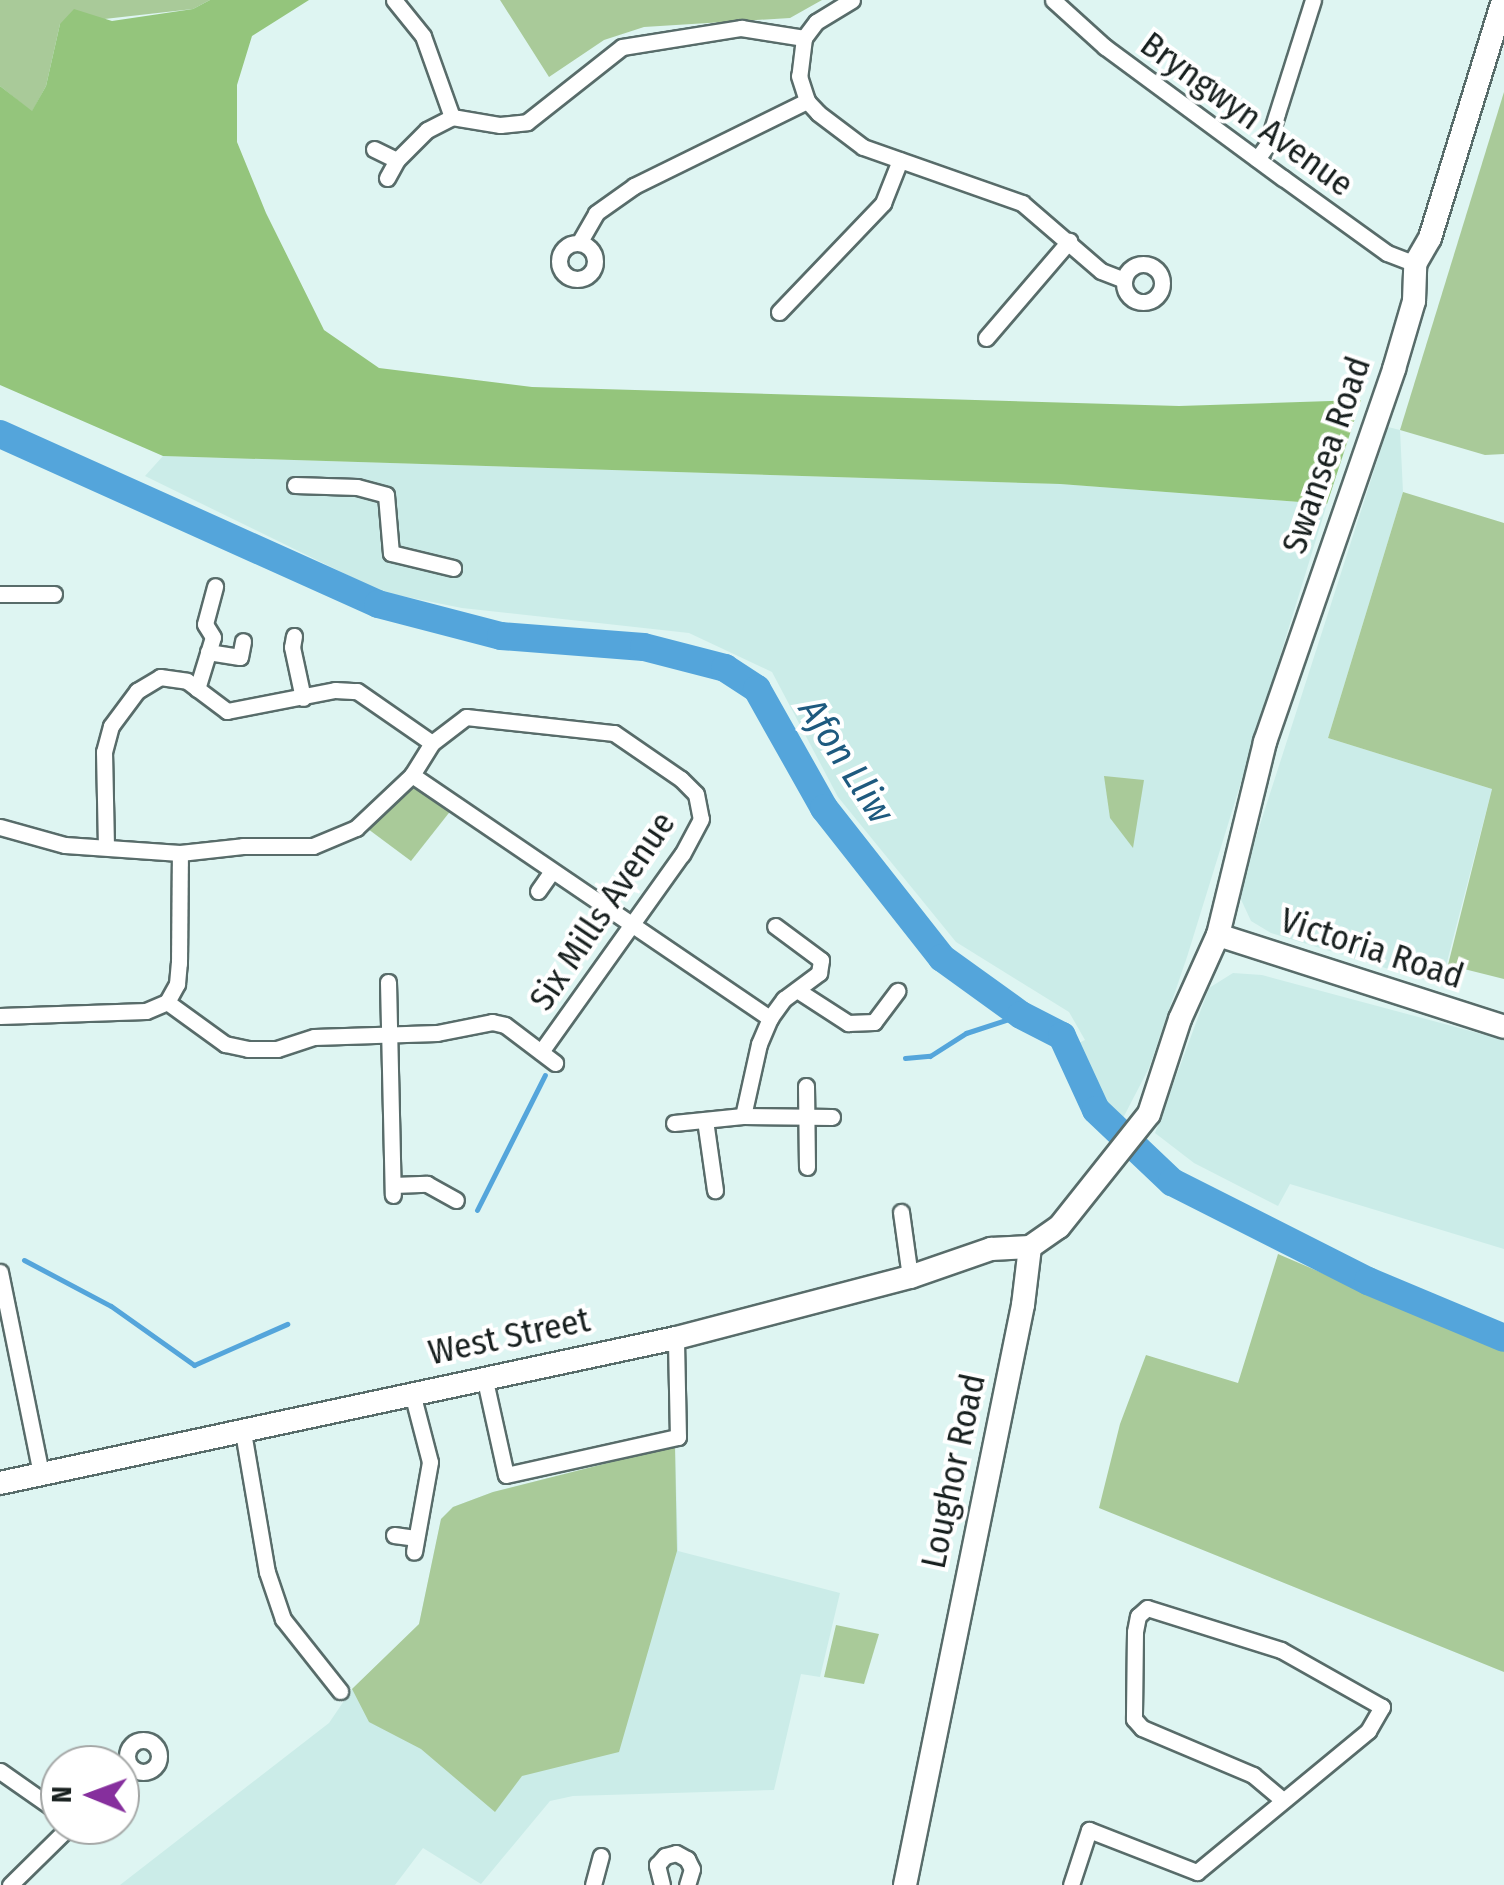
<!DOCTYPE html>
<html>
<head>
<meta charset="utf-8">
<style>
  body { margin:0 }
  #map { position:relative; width:1504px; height:1885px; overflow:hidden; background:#def5f2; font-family:"Fira Sans Condensed",sans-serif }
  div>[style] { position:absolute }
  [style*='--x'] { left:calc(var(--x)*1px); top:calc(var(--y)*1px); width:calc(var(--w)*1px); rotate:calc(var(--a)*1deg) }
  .built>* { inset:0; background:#cbece8 }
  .green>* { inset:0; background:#a9ca99 }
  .forest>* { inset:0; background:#94c57c }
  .stream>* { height:5px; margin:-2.5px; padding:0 2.5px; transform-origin:2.5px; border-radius:2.5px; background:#54a5db }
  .river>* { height:28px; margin:-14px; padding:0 14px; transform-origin:14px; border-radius:14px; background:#54a5db }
  .roads { filter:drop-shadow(2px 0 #586c6a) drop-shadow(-2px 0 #586c6a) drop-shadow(0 2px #586c6a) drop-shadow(0 -2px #586c6a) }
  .minor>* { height:15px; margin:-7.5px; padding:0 7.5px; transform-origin:7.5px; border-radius:7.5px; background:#fff }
  .minor>.ring { margin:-7.5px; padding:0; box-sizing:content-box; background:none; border:15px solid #fff; border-radius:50% }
  .secondary>* { height:22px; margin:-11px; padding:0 11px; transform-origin:11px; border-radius:11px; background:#fff }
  span { translate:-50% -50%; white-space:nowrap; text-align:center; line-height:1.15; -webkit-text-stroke:8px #fff; paint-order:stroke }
  .street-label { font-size:35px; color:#18201f }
  .water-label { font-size:38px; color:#1e5a7f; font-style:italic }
  .north { position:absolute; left:40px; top:1745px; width:100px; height:100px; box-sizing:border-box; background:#fff; border:2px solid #a3a6a5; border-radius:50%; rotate:271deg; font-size:28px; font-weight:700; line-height:40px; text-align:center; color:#18201f }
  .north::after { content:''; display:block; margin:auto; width:35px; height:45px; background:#862f9d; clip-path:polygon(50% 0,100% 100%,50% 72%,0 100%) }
</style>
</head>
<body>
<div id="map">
  <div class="built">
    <div style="clip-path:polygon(1388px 427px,1400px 430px,1403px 492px,1328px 738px,1492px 789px,1441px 985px,1271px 933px,1251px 921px,1238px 893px)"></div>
    <div style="clip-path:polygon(163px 456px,1060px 484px,1327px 504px,1187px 957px,1149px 1068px,1123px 1118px,1111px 1131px,1072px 1046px,1085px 1040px,1069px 1012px,956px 942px,838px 797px,772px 672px,689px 633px,462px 608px,382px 592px,145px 476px)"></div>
    <div style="clip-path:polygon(1233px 973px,1262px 975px,1504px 1040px,1504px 1249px,1290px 1184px,1278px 1206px,1194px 1163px,1155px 1133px,1209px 988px)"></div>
    <div style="clip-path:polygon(675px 1446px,678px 1551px,840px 1593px,820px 1677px,801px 1674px,774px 1790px,573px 1796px,550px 1801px,481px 1884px,423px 1848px,395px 1885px,120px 1885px,329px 1723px,352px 1689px,419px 1625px,441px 1519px,453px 1507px,493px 1492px)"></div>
  </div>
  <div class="green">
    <div style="clip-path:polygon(0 0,210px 0,193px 9px,60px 24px,46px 86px,32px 112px,0 86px)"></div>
    <div style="clip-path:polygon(500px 0,822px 0,790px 18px,644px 27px,604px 40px,549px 77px)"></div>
    <div style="clip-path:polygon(1504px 92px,1504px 454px,1485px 455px,1400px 430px)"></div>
    <div style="clip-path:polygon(1403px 492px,1504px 523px,1504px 979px,1448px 965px,1492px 789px,1328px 738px)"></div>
    <div style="clip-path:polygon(1104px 776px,1144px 780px,1133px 848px,1110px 818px)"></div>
    <div style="clip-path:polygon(412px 781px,452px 809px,411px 861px,364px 826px)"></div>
    <div style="clip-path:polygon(1278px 1254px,1504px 1351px,1504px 1672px,1099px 1508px,1120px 1424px,1146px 1355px,1238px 1383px)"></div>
    <div style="clip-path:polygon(675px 1446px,677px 1551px,619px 1752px,522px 1776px,495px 1812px,421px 1749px,369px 1722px,352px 1689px,419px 1624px,441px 1519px,453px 1507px,493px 1492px)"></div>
    <div style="clip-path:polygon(836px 1625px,879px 1634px,864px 1684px,824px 1677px)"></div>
  </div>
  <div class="forest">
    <div style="clip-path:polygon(210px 0,309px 0,252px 36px,237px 85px,237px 142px,266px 213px,324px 330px,379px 368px,532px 387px,1179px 406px,1361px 400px,1327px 504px,1060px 484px,163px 456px,0 385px,0 86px,32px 111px,46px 86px,60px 24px,74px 9px,112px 21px,193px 9px)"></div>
  </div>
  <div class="stream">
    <div style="--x:905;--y:1058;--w:25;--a:-5"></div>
    <div style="--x:930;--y:1056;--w:43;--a:-32.6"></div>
    <div style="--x:966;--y:1033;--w:58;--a:-18.1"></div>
    <div style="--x:477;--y:1210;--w:151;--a:-63.3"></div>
    <div style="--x:24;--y:1260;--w:98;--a:27.9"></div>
    <div style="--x:111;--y:1306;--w:102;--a:35.4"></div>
    <div style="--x:194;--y:1365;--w:102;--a:-23.8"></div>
  </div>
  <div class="river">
    <div style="--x:0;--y:434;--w:414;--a:24.2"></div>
    <div style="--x:378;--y:604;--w:127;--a:14.6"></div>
    <div style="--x:501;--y:636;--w:143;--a:4.4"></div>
    <div style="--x:644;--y:647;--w:84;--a:14.5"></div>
    <div style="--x:725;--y:668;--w:38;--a:33"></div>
    <div style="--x:757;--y:689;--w:137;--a:60.6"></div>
    <div style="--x:824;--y:808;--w:191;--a:51.8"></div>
    <div style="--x:942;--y:958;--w:97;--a:35.8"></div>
    <div style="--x:1021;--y:1015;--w:46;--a:27.1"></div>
    <div style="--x:1062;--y:1036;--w:81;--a:65.3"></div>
    <div style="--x:1096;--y:1110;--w:105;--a:43.5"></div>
    <div style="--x:1172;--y:1182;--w:220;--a:26.8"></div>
    <div style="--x:1368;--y:1281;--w:147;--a:22.7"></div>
  </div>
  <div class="roads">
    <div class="minor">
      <div style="--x:394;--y:0;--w:46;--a:51.1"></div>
      <div style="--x:423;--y:36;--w:86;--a:70.3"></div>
      <div style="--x:852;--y:0;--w:42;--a:148.6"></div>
      <div style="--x:816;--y:22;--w:20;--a:127"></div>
      <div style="--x:804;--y:38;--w:38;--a:97"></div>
      <div style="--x:799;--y:76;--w:26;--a:72"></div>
      <div style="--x:807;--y:101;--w:16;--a:47"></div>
      <div style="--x:818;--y:113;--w:56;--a:37.1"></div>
      <div style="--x:863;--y:147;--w:169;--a:19.4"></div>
      <div style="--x:1022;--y:203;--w:104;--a:40.7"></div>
      <div style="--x:1101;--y:271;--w:25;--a:21"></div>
      <div style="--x:1053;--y:0;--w:70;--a:42.1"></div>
      <div style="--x:1105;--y:47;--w:221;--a:36.4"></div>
      <div style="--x:1283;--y:178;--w:128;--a:35.8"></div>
      <div style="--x:1387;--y:253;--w:30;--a:21"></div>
      <div style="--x:374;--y:149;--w:25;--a:26"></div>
      <div style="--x:1257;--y:159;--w:17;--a:-54"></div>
      <div style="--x:1267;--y:145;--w:152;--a:-72.4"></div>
      <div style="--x:387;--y:178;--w:21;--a:-61"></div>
      <div style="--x:397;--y:160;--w:42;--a:-45"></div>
      <div style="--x:427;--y:130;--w:28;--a:-27"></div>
      <div style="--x:452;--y:117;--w:49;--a:9.5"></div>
      <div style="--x:500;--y:125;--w:27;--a:-6"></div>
      <div style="--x:527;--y:122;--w:121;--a:-38.3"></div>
      <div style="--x:622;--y:47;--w:121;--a:-9.1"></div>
      <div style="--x:741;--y:28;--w:64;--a:9"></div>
      <div class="ring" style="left:559px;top:243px;width:21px;height:21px"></div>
      <div style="--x:579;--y:243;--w:34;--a:-60"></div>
      <div style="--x:596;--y:213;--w:47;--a:-35.4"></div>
      <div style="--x:634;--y:186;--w:193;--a:-26.2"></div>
      <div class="ring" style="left:1124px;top:264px;width:23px;height:23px"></div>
      <div style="--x:779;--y:312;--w:151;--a:-46.3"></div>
      <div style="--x:883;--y:203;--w:46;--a:-68.4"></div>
      <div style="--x:986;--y:338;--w:128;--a:-49.4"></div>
      <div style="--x:295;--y:485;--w:62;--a:1.8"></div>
      <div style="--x:357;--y:487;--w:30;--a:15"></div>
      <div style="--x:386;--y:495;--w:58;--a:85.1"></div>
      <div style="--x:391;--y:553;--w:64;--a:13.6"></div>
      <div style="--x:0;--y:594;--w:54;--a:0"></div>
      <div style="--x:294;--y:636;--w:11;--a:100"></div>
      <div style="--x:292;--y:647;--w:52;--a:77.8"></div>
      <div style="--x:208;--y:652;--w:32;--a:9"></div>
      <div style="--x:240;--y:657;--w:16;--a:-79"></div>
      <div style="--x:197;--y:689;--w:54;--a:-72.9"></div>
      <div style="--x:213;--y:637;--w:15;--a:-122"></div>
      <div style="--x:205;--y:624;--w:39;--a:-75"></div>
      <div style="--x:412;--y:775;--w:433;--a:34.2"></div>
      <div style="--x:0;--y:827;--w:67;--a:15.5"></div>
      <div style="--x:65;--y:845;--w:115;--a:4"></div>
      <div style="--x:180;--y:853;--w:63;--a:-6.3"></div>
      <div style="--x:243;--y:846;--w:70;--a:0"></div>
      <div style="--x:313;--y:846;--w:47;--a:-22.7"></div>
      <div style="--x:356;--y:828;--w:77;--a:-43.4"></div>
      <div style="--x:412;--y:775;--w:38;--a:-58"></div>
      <div style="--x:432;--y:743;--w:43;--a:-37.4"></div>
      <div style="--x:466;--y:717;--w:149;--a:6.2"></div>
      <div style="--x:614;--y:733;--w:81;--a:34.5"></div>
      <div style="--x:681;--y:779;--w:21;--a:45"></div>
      <div style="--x:696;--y:794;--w:25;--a:79"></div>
      <div style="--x:701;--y:819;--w:40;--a:118"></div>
      <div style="--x:682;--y:854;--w:243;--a:125.5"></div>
      <div style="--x:106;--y:847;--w:95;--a:-91.2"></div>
      <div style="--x:104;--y:752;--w:27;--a:-75"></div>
      <div style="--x:111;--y:726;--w:44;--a:-53.4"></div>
      <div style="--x:137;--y:691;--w:27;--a:-31"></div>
      <div style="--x:160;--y:677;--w:27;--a:8"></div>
      <div style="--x:187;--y:681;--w:50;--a:36.9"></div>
      <div style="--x:227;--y:711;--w:110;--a:-11"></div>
      <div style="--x:335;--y:690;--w:22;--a:3"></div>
      <div style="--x:357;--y:691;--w:91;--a:34.7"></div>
      <div style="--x:538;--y:891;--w:24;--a:-55"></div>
      <div style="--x:388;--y:982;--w:213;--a:88.7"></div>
      <div style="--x:797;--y:990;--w:61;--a:32.9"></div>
      <div style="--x:848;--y:1023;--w:26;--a:-2"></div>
      <div style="--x:874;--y:1022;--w:39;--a:-53"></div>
      <div style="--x:167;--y:1002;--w:72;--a:35.9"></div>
      <div style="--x:225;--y:1044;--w:24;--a:12"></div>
      <div style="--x:248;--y:1049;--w:29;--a:0"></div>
      <div style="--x:277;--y:1049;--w:39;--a:-18"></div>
      <div style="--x:314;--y:1037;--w:123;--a:-1.9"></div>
      <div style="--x:437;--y:1033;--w:56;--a:-11.3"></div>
      <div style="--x:492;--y:1022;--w:13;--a:13"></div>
      <div style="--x:505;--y:1025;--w:63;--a:37.2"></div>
      <div style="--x:0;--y:1016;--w:146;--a:-2"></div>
      <div style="--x:146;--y:1011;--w:23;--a:-23"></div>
      <div style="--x:167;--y:1002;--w:21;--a:-61"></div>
      <div style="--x:177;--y:984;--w:21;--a:-85"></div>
      <div style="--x:179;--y:963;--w:110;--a:-89.5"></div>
      <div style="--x:806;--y:1086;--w:81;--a:89.3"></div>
      <div style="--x:743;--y:1116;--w:89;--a:0.6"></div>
      <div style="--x:705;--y:1120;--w:71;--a:81.9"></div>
      <div style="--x:674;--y:1123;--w:69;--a:-5.8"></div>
      <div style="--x:743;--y:1116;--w:74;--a:-77.5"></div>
      <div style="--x:759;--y:1044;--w:28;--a:-67"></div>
      <div style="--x:770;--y:1018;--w:24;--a:-54"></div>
      <div style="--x:784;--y:999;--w:44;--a:-36.6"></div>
      <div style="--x:819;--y:973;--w:13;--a:-81"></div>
      <div style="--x:821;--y:960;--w:57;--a:-143.5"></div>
      <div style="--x:393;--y:1185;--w:34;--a:-2"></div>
      <div style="--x:427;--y:1184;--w:33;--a:29"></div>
      <div style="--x:901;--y:1212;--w:66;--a:82.1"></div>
      <div style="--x:0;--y:1272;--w:206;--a:78.5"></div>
      <div style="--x:484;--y:1376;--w:101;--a:77.5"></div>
      <div style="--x:506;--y:1475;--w:176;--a:-12.5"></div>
      <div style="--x:678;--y:1437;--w:99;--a:-91.2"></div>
      <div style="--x:412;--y:1393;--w:71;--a:75.4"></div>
      <div style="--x:430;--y:1462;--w:91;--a:100.1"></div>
      <div style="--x:243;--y:1432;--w:142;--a:80.3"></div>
      <div style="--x:267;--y:1572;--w:50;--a:71.2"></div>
      <div style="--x:283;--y:1619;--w:92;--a:51.6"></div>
      <div style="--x:394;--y:1535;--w:21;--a:8"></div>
      <div class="ring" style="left:127px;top:1740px;width:17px;height:17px"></div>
      <div style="--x:0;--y:1771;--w:73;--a:35"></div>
      <div style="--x:10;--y:1885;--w:86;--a:-44.5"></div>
      <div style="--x:593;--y:1885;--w:30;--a:-75"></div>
      <div style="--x:662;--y:1885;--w:21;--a:-104"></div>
      <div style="--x:657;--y:1865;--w:12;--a:-48"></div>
      <div style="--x:665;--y:1856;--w:11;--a:-15"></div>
      <div style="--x:676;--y:1853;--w:13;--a:29"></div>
      <div style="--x:687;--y:1859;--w:11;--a:63"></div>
      <div style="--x:692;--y:1869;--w:17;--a:107"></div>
      <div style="--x:1071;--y:1885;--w:58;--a:-71.9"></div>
      <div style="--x:1089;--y:1830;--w:116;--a:21.3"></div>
      <div style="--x:1197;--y:1872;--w:222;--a:-39.5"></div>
      <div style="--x:1368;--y:1731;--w:28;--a:-60"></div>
      <div style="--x:1382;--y:1707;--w:116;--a:-150.6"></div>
      <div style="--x:1281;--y:1650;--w:140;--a:-162.6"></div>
      <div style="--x:1147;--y:1608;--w:12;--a:138"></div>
      <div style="--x:1138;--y:1616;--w:16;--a:101"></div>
      <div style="--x:1135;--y:1632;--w:87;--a:90.7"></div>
      <div style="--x:1134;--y:1719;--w:12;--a:48"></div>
      <div style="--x:1142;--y:1728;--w:121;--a:22.9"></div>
      <div style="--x:1253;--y:1775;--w:38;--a:40"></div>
    </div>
    <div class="secondary">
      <div style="--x:1218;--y:935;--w:300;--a:17.8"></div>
      <div style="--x:0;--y:1483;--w:691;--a:-12.11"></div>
      <div style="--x:676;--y:1338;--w:242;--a:-14.6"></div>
      <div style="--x:910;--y:1277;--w:86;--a:-19.1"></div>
      <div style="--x:991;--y:1249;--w:39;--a:-3"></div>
      <div style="--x:905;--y:1885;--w:592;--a:-78.5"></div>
      <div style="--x:1023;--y:1305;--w:58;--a:-83.1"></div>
      <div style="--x:1030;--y:1247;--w:35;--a:-35"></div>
      <div style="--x:1059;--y:1227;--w:144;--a:-51.5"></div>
      <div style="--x:1149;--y:1114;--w:100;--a:-71.9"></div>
      <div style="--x:1180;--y:1019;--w:92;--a:-65.7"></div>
      <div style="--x:1218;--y:935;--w:199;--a:-76.3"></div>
      <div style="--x:1265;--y:742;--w:395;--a:-70.9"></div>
      <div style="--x:1394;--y:369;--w:71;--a:-73.6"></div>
      <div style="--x:1414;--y:301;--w:37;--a:-88"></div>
      <div style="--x:1415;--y:264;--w:30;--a:-60"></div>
      <div style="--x:1430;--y:238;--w:249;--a:-72.9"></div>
    </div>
  </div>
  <div class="street-label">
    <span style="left:1247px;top:114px;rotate:36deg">Bryngwyn Avenue</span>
    <span style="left:1326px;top:455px;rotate:-71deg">Swansea Road</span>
    <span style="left:602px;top:911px;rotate:-56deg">Six Mills Avenue</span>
    <span style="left:1372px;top:948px;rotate:18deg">Victoria Road</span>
    <span style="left:509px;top:1336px;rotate:-12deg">West Street</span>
    <span style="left:953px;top:1471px;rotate:-78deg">Loughor Road</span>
  </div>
  <div class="water-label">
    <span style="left:846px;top:761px;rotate:57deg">Afon Lliw</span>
  </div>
  <div class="north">N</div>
</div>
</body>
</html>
